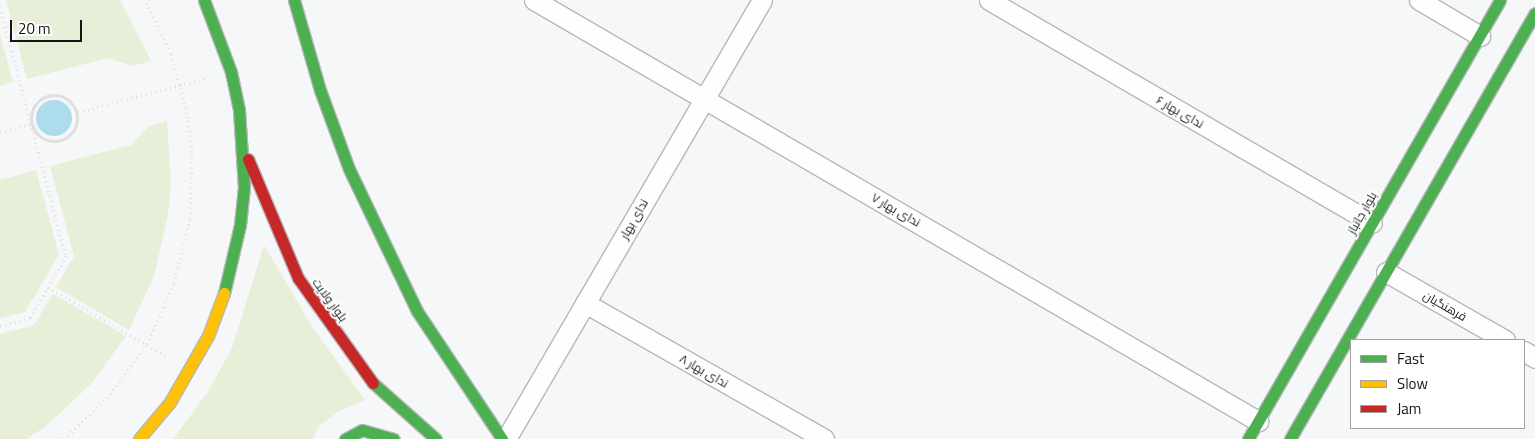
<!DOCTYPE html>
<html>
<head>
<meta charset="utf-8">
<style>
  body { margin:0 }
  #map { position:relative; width:1535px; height:439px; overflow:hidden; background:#f5f7f9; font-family:"Titillium Web",Cairo,sans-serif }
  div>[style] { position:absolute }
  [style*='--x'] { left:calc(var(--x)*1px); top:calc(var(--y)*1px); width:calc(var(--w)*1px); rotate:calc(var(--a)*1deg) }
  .green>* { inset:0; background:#e8efd9 }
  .water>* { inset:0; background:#addced }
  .round { border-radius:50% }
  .path>* { height:3px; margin-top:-1.5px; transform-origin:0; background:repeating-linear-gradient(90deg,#dfdfe0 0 1px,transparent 0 5px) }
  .path>.ring { margin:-1.5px; padding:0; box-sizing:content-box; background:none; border:3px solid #dfdfe0; border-radius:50% }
  .roads { filter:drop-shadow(1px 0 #b6b8ba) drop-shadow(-1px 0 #b6b8ba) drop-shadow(0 1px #b6b8ba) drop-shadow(0 -1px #b6b8ba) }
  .street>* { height:19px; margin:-9.5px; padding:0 9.5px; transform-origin:9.5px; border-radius:9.5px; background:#fefefe }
  .fast>* { height:11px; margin:-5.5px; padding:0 5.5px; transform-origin:5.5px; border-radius:5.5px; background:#4caf50 }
  .slow>* { height:11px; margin:-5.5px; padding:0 5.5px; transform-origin:5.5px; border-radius:5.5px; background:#ffc107 }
  .jam>* { height:11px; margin:-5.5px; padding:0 5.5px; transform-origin:5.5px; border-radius:5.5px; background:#c62828 }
  span { translate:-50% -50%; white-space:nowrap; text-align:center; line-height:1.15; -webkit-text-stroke:4px #fff; paint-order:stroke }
  .street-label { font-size:12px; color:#141516 }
  .legend { position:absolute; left:1350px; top:339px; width:175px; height:90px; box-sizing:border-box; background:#fff; border:1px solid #a1a1a2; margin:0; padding:6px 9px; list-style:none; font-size:15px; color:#141516 }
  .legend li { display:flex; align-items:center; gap:10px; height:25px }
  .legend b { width:25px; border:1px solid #a1a1a2 }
  .scale { position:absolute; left:10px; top:20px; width:72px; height:22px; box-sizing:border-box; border:2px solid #141516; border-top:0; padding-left:6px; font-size:15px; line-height:18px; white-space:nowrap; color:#141516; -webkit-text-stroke:4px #fff; paint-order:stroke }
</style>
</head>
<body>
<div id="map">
  <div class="green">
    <div style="clip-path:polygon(6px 0,120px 0,151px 61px,133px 66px,108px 58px,27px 79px)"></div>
    <div style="clip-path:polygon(0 34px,13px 82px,0 86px)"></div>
    <div style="clip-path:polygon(167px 121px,171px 184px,168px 215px,154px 276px,129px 330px,56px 287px,74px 256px,50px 166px,131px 145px,149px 126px)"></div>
    <div style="clip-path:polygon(36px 170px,59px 255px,25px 312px,0 318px,0 180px)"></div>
    <div style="clip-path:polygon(264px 245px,313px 328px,365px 400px,339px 411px,318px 427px,313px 439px,173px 439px,207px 393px,232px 348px)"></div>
    <div style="clip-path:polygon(53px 294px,126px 336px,91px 384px,45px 427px,26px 439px,0 439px,0 334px,34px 325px)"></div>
  </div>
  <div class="water">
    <div class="round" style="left:36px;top:100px;width:36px;height:36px"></div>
  </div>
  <div class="path">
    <div style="--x:0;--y:7;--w:258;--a:75.2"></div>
    <div style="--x:66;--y:256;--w:72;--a:120.1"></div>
    <div style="--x:30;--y:318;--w:31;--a:165"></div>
    <div class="ring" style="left:31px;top:95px;width:43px;height:43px"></div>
    <div style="--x:78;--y:112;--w:134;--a:-14.7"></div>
    <div style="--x:0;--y:132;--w:32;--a:-14"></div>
    <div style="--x:48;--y:287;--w:137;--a:30.3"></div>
    <div style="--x:64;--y:439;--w:59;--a:-43.6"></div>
    <div style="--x:107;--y:398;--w:67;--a:-53.5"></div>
    <div style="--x:147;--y:344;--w:67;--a:-66.1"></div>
    <div style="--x:174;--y:283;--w:67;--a:-76.2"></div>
    <div style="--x:190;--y:218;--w:67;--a:-88.3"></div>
    <div style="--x:192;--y:151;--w:33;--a:-97"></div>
    <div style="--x:188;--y:118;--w:67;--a:-104.7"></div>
    <div style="--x:171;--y:53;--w:59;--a:-116.1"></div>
  </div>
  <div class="roads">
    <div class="street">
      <div style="--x:534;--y:0;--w:838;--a:30.18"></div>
      <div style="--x:989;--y:0;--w:443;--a:30.2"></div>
      <div style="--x:1419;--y:0;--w:71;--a:30.5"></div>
      <div style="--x:1386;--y:272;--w:137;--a:29.7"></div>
      <div style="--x:585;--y:303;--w:275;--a:29.6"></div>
      <div style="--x:1524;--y:351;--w:13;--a:32"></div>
      <div style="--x:506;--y:439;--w:508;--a:-59.75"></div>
    </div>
    <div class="fast">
      <div style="--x:204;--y:0;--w:77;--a:69.4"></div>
      <div style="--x:231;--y:72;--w:39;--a:78"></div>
      <div style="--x:239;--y:110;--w:77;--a:86.3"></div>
      <div style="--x:244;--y:187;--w:38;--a:96"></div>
      <div style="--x:240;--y:225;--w:70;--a:103.2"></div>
      <div style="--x:294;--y:0;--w:94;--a:73.9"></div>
      <div style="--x:320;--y:90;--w:84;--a:69.8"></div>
      <div style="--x:349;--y:169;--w:157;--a:64.4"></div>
      <div style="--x:417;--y:311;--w:154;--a:56.4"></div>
      <div style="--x:373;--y:383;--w:84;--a:41.6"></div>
      <div style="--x:345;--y:439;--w:19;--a:-28"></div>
      <div style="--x:362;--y:430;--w:33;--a:16"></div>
      <div style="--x:1248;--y:439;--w:506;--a:-60.14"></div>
      <div style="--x:1290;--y:439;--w:491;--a:-60.1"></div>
    </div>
    <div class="slow">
      <div style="--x:139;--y:439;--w:48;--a:-50"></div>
      <div style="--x:170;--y:402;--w:76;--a:-60.1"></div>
      <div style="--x:208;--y:336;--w:46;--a:-69.6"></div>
    </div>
    <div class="jam">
      <div style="--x:248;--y:159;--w:129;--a:67.2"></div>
      <div style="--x:298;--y:278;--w:129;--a:54.5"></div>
    </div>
  </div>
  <div class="street-label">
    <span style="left:1180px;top:112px;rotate:30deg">ندای بهار ۶</span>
    <span style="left:896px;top:210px;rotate:30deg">ندای بهار ۷</span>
    <span style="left:1362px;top:213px;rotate:-60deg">بلوار جانباز</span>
    <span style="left:634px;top:219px;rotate:-60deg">ندای بهار</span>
    <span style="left:330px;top:300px;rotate:54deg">بلوار ولایت</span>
    <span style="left:1445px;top:306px;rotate:30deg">فرهنگیان</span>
    <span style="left:704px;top:371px;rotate:30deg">ندای بهار ۸</span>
  </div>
  <ul class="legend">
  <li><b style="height:6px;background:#4caf50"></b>Fast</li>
  <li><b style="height:6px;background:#ffc107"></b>Slow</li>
  <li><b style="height:6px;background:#c62828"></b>Jam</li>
  </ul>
  <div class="scale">20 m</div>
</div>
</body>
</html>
